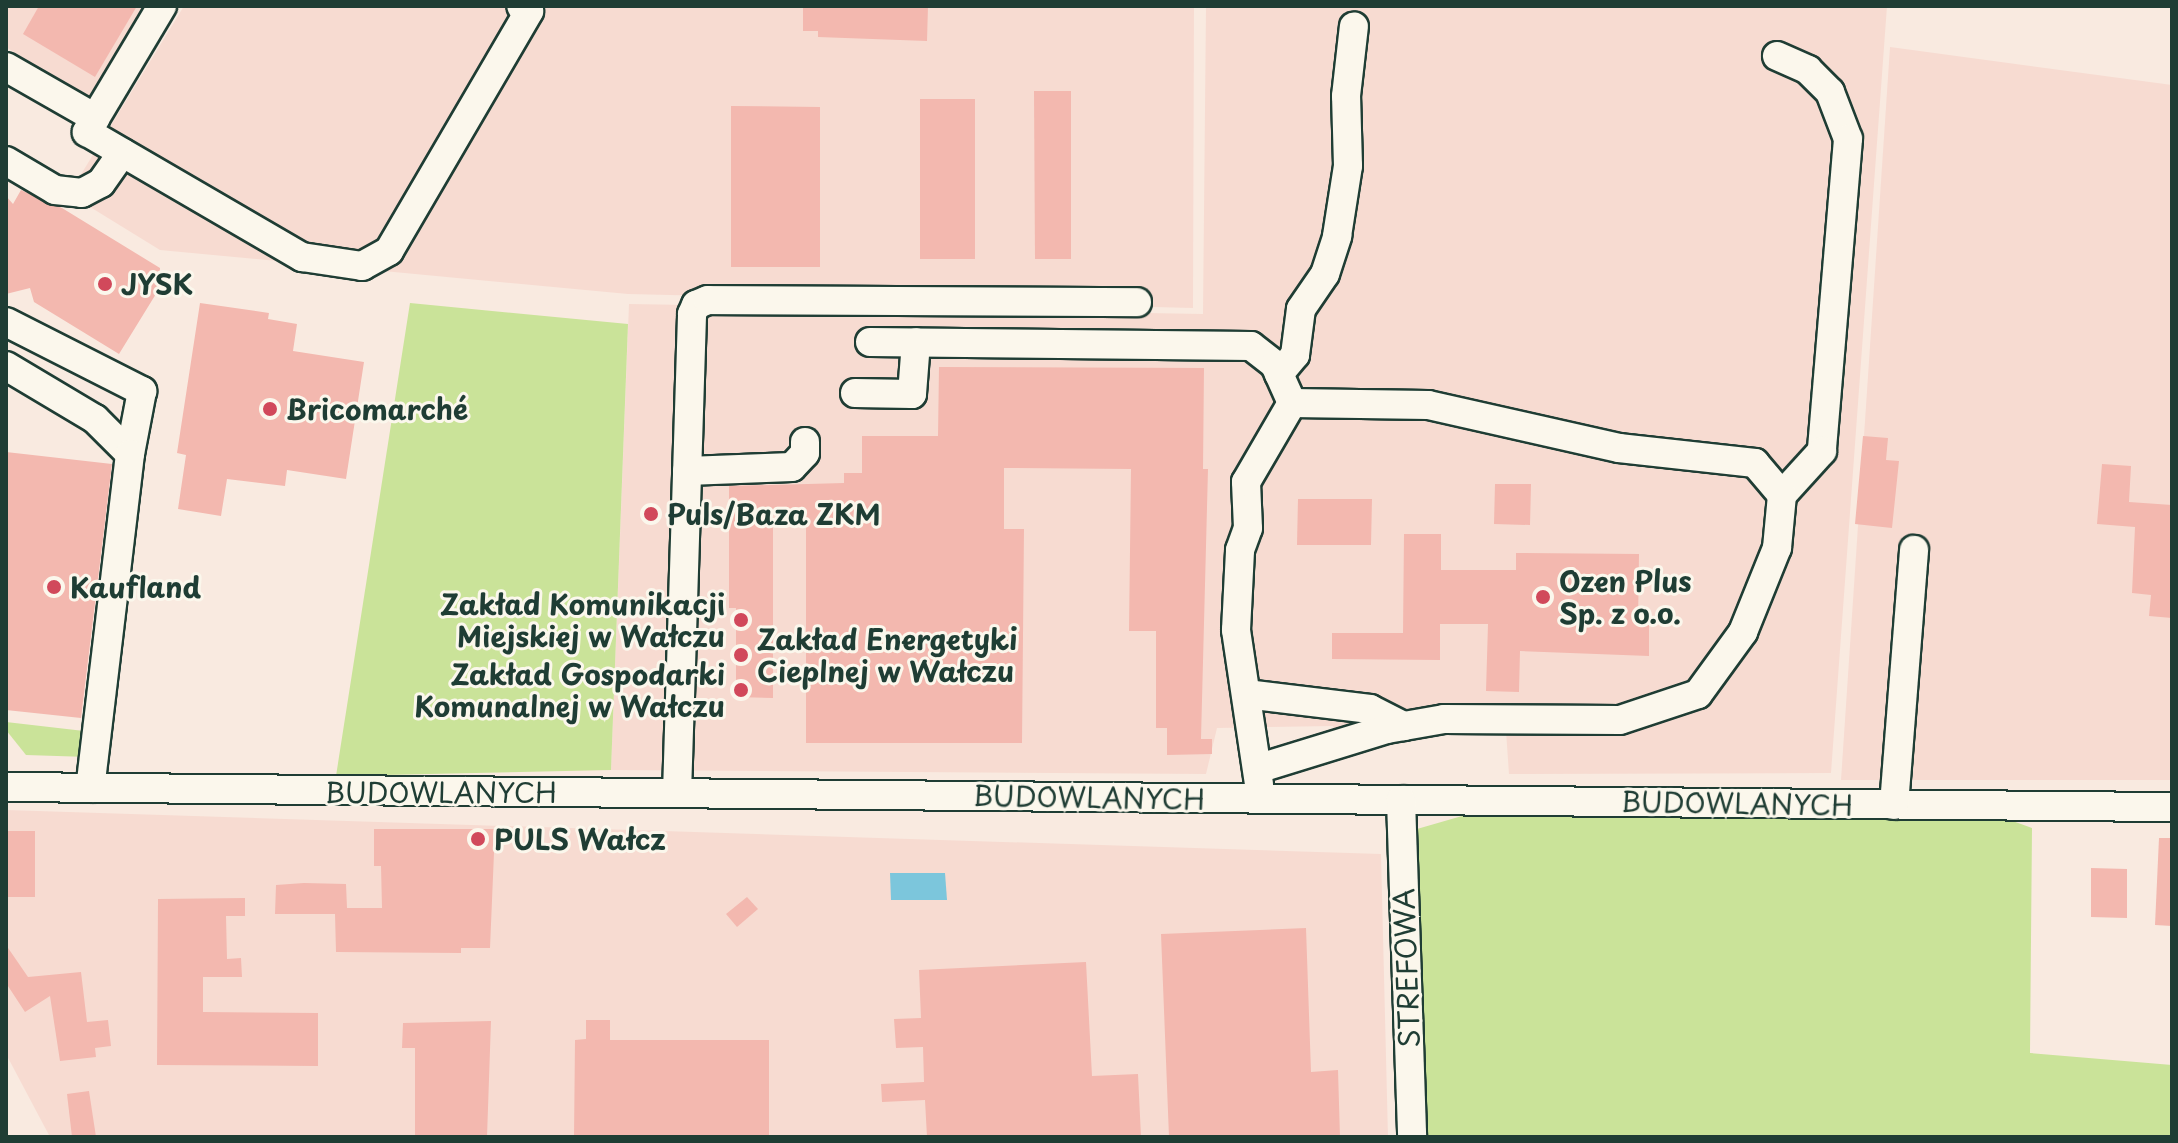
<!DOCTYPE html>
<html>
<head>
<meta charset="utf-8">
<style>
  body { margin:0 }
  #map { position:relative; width:2178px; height:1143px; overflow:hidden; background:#f9eae0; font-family:"Playpen Sans",sans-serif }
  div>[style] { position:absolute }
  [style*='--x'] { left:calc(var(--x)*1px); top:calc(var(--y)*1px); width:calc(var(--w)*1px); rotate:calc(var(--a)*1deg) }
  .built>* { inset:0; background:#f7dbd1 }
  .green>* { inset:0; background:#cae399 }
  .water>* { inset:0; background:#7cc6dc }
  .building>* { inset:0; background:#f3b8af }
  .roads { filter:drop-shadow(2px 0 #1f3d34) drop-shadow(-2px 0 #1f3d34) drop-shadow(0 2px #1f3d34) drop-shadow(0 -2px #1f3d34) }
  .minor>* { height:28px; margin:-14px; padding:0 14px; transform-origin:14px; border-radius:14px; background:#fbf7ec }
  .dots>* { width:22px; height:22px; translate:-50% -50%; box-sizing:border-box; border:4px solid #fbf7ec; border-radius:50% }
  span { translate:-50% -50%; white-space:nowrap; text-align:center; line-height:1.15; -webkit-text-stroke:6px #fbf7ec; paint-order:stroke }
  .poi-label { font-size:28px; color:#1f3d34; font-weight:700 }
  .left { translate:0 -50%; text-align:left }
  .right { translate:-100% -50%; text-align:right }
  .street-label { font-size:28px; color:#1f3d34 }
  .frame { position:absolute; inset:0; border:8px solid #1f3d34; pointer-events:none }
</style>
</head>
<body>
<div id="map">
  <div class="built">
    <div style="clip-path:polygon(6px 6px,151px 6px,92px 102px,6px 47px)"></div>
    <div style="clip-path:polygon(184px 6px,1194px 6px,1193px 308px,628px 294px,160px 250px,69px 194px)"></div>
    <div style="clip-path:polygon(1206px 6px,1887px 6px,1831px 773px,1509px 774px,1506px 731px,1419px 731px,1341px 752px,1333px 726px,1217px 728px,1206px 774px,611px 770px,629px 304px,1203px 314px)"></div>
    <div style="clip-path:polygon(1890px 47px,2172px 85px,2172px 780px,1841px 780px)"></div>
    <div style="clip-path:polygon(6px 810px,1381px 854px,1388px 1137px,50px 1137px,6px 1054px)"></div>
  </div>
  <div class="green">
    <div style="clip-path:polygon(410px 303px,628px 324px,611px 770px,336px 776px)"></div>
    <div style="clip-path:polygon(6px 722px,84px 731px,88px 757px,26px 755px,6px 730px)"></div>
    <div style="clip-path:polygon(1462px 816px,2007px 819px,2032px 828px,2030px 1053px,2172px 1065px,2172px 1137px,1425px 1137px,1417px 829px)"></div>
  </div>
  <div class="water">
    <div style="clip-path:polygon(890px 873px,945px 873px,947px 900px,891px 900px)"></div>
  </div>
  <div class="building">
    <div style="clip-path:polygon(39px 6px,137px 6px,95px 77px,23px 34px)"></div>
    <div style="clip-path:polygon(803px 6px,928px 6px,927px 41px,818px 37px,818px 31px,803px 31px)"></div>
    <div style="clip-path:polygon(1034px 91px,1071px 91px,1071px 259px,1035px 259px)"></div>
    <div style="clip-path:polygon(920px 99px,975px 99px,975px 259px,920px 259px)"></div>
    <div style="clip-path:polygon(731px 106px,820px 107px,820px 267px,731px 267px)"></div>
    <div style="clip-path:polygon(21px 190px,62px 208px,160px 268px,159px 289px,119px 354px,34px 302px,30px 288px,6px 294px,6px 196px,13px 204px)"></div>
    <div style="clip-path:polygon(200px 303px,269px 313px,268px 319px,297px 324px,293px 351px,364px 362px,346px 479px,287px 470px,285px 486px,227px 479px,221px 516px,178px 509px,186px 455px,177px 453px)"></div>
    <div style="clip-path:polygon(939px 367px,1204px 368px,1203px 469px,1208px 469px,1201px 739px,1212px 739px,1212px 754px,1167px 755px,1167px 728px,1156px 728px,1156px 631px,1129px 631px,1131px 469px,1004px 468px,1004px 529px,1024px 529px,1022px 743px,806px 743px,806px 511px,773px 510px,773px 698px,736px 697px,736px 608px,729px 608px,729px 486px,844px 483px,844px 473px,862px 473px,862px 436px,938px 436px)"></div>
    <div style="clip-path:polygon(1863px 436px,1888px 438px,1886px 460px,1899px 461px,1892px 528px,1855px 524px)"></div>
    <div style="clip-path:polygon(6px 452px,112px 464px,81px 718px,6px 710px)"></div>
    <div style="clip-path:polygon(2102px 464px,2131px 466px,2129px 502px,2172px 505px,2172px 618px,2149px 616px,2151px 595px,2132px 593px,2135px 527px,2097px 524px)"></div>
    <div style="clip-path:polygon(1495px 484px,1531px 484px,1530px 525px,1494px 524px)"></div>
    <div style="clip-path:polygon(1298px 499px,1372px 499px,1371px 545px,1297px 545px)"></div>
    <div style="clip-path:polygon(1404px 534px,1441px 534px,1441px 570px,1516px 570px,1516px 553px,1639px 554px,1638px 624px,1649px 625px,1649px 656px,1520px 651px,1519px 692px,1486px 691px,1488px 624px,1440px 624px,1440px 660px,1332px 659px,1332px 633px,1403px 633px)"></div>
    <div style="clip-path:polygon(374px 829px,495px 829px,490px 948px,461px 948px,461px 953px,336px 952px,335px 914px,275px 914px,276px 885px,304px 883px,346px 884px,347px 908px,382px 908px,381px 866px,374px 866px)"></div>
    <div style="clip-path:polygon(6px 831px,35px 831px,35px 897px,6px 897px)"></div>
    <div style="clip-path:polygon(2159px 838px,2172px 838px,2172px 926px,2155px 925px)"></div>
    <div style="clip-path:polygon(2091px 868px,2127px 869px,2127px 918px,2091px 917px)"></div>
    <div style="clip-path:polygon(747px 897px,758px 909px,737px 927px,726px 914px)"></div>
    <div style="clip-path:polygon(245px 898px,245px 916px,226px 916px,227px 959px,241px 958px,242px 977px,203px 977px,203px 1012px,318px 1013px,318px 1066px,157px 1065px,158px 899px)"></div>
    <div style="clip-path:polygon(1306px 928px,1311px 1072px,1338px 1070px,1340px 1137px,1169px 1137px,1161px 934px)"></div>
    <div style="clip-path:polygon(6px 945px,28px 977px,81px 972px,87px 1022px,108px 1020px,111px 1046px,95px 1048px,96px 1057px,60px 1061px,50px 996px,25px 1012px,6px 983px)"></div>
    <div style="clip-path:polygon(1086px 962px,1092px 1076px,1138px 1074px,1141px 1137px,927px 1137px,925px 1100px,882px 1102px,881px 1084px,924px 1082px,923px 1047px,896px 1048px,894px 1019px,921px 1018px,919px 970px)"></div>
    <div style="clip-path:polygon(586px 1020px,610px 1020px,610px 1040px,769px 1040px,769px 1137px,574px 1137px,575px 1040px,586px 1039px)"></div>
    <div style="clip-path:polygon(491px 1021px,487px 1137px,415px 1137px,415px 1048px,402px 1048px,403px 1023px)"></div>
    <div style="clip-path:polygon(89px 1091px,96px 1137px,72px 1137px,67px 1094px)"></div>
  </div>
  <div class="roads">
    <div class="minor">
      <div style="--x:162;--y:6;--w:147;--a:120.8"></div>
      <div style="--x:87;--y:132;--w:249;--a:30.2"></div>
      <div style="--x:302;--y:257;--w:61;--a:8.5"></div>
      <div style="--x:362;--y:266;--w:31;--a:-29"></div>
      <div style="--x:389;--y:251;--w:278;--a:-59.7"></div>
      <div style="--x:529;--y:11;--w:9;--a:-148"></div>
      <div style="--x:1777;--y:56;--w:34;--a:24"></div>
      <div style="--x:1808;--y:70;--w:31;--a:45"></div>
      <div style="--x:1830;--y:92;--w:50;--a:69"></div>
      <div style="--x:1848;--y:139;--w:313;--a:94.8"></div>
      <div style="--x:1822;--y:451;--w:59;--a:132.3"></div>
      <div style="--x:6;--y:67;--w:103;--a:29.8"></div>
      <div style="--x:6;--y:161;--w:57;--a:30.6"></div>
      <div style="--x:55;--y:190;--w:27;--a:6"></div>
      <div style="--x:82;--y:193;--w:21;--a:-28"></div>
      <div style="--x:101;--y:183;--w:37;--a:-55"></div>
      <div style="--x:6;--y:322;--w:153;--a:26.9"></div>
      <div style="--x:142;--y:391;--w:64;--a:100.8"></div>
      <div style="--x:870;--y:342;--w:381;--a:0.6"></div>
      <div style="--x:1251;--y:346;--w:31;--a:38"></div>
      <div style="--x:1275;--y:365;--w:42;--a:65.9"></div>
      <div style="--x:6;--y:366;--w:104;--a:30.8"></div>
      <div style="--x:95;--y:419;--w:49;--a:45"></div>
      <div style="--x:130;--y:454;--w:336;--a:96.8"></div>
      <div style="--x:1279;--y:374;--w:25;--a:-50"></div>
      <div style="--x:1295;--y:355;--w:46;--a:-82.6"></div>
      <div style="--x:1301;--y:309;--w:42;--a:-55.6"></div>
      <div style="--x:1325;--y:274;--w:40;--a:-72"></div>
      <div style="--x:1337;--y:236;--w:71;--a:-81.1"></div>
      <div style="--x:1348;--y:166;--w:70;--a:-91.6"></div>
      <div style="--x:1346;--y:96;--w:70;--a:-83.5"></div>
      <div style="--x:855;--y:393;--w:57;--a:1"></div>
      <div style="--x:912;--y:394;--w:52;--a:-85.6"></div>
      <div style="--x:687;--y:471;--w:105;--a:-2.2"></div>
      <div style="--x:792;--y:467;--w:19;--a:-47"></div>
      <div style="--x:805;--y:453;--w:11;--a:-90"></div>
      <div style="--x:1246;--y:694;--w:125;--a:6.9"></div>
      <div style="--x:1370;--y:709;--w:38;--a:27"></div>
      <div style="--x:1260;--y:768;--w:133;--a:-17.1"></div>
      <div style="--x:1387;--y:729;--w:58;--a:-10"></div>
      <div style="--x:1444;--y:719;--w:176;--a:0.3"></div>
      <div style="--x:1620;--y:720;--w:82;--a:-18.4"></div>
      <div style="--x:1698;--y:694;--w:77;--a:-54"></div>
      <div style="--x:1743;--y:632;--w:91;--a:-68"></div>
      <div style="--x:1777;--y:548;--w:53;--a:-84.6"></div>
      <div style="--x:1782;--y:495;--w:42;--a:-130.2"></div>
      <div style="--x:1755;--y:463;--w:137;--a:-173.7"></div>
      <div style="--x:1619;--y:448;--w:196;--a:-167.3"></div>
      <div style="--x:1428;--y:405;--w:136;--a:-179.2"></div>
      <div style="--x:1259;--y:784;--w:156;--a:-98.5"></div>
      <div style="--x:1236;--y:630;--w:80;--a:-87.1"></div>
      <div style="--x:1240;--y:550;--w:23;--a:-70"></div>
      <div style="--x:1248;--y:528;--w:46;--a:-92.5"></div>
      <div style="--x:1246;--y:482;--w:91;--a:-59.8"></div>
      <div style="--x:6;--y:787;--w:2166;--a:0.53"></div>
      <div style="--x:677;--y:793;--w:479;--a:-88.2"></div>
      <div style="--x:692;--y:314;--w:10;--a:-66"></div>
      <div style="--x:696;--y:305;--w:13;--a:-23"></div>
      <div style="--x:708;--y:300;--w:429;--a:0.3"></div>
      <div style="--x:1401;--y:800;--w:337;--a:88.1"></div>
      <div style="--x:1894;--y:805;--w:256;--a:-85.5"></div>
    </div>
  </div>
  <div class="dots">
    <div style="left:105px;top:284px;background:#d1495b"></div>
    <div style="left:270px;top:409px;background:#d1495b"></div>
    <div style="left:651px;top:514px;background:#d1495b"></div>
    <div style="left:54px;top:587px;background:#d1495b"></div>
    <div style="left:1543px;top:597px;background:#d1495b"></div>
    <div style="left:741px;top:620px;background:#d1495b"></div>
    <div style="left:741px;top:655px;background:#d1495b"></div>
    <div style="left:741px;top:690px;background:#d1495b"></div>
    <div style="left:478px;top:839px;background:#d1495b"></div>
  </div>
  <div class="poi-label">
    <span class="left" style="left:121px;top:284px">JYSK</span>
    <span class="left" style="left:286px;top:409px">Bricomarché</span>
    <span class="left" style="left:667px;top:514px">Puls/Baza ZKM</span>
    <span class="left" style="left:1559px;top:597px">Ozen Plus<br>Sp. z o.o.</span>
    <span class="left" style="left:70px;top:587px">Kaufland</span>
    <span class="right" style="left:725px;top:620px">Zakład Komunikacji<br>Miejskiej w Wałczu</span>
    <span class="left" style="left:757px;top:655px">Zakład Energetyki<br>Cieplnej w Wałczu</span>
    <span class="right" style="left:725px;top:690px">Zakład Gospodarki<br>Komunalnej w Wałczu</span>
    <span class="left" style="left:494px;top:839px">PULS Wałcz</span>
  </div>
  <div class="street-label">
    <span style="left:441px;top:792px">BUDOWLANYCH</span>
    <span style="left:1089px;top:797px;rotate:1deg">BUDOWLANYCH</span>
    <span style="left:1737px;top:803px;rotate:1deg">BUDOWLANYCH</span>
    <span style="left:1406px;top:968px;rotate:-92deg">STREFOWA</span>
  </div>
  <div class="frame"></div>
</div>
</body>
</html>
